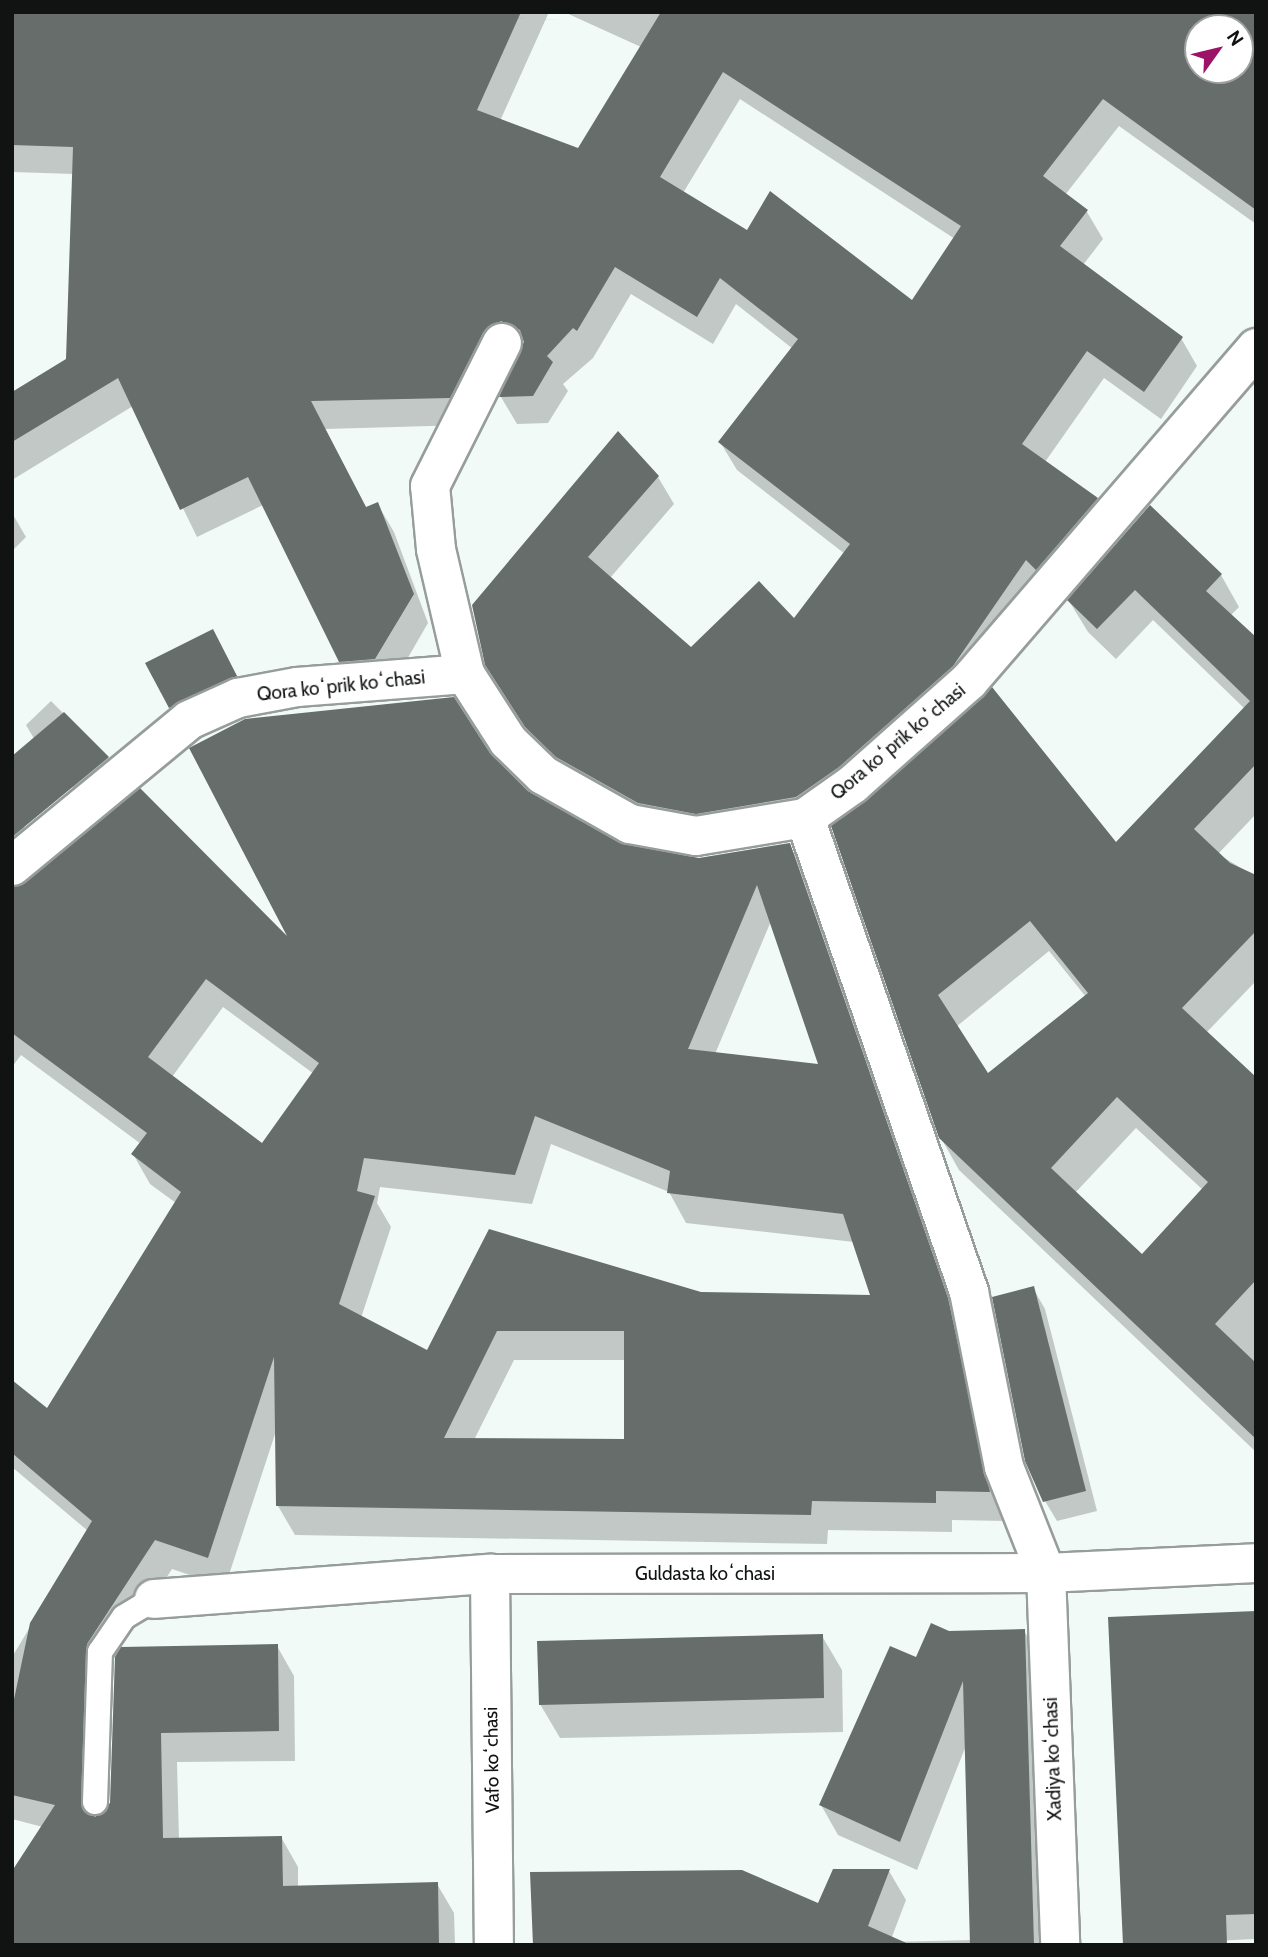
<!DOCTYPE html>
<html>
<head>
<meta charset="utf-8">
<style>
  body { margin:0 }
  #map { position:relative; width:1268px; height:1957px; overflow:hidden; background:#f2faf7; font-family:Cabin,sans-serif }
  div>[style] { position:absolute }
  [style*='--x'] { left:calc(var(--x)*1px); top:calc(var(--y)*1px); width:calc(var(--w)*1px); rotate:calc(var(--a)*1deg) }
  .shadow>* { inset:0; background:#0003 }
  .building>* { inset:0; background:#666d6a }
  .roads { filter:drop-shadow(2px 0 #969d9a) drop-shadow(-2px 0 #969d9a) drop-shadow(0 2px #969d9a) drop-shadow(0 -2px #969d9a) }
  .service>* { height:24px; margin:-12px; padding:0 12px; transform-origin:12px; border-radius:12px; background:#fff }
  .minor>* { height:38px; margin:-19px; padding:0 19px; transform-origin:19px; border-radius:19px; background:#fff }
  span { translate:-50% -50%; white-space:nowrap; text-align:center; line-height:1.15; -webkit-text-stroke:7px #fff; paint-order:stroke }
  .street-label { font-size:19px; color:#101312 }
  .frame { position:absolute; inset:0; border:14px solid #101312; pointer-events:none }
  .north { position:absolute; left:1184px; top:14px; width:70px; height:70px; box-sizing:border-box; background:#fff; border:2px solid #9fa1a0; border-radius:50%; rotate:56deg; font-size:19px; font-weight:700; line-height:28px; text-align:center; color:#101312 }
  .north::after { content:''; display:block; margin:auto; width:24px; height:32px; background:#9c1466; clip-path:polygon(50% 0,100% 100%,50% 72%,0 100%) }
</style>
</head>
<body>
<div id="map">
  <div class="shadow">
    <div style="clip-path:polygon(evenodd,12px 12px,549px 12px,500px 121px,579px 150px,641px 47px,564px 12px,1256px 12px,1256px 224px,1119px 126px,1065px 195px,1087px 212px,1103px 239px,1083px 265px,1181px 338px,1197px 366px,1161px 419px,1104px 378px,1045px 462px,1097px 499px,1113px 527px,813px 825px,655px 831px,543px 755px,487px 665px,658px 477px,674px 504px,610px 578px,691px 649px,794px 621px,845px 554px,737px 470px,720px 442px,793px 349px,736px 304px,713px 344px,631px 294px,593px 358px,563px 384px,568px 391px,548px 423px,517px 424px,501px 397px,518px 348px,466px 425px,325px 429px,367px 509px,378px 505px,394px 532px,428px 623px,391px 687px,357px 689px,263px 505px,197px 537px,133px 406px,12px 480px,12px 394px,68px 360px,74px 174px,12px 172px,12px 12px,1198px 28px,1240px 28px,1240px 70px,1198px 70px,1198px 28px,12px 12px,740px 99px,955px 239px,912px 303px,747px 233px,683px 193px,740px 99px)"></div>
    <div style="clip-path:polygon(evenodd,1150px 507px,1221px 575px,1239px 607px,1230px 616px,1256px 640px,1256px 814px,1218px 854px,1256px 877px,1256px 981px,1206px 1033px,1256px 1080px,1256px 1452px,959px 1170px,941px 1138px,833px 827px,1116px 845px,1245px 709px,1153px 620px,1116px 659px,1088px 632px,1069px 601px,1150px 507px,1049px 951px,1086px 997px,988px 1076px,956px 1027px,1049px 951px,1150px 507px,1136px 1128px,1203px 1190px,1142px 1257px,1075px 1193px,1136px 1128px)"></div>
    <div style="clip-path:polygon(12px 513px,26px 537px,12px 551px)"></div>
    <div style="clip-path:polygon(226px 655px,249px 700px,184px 731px,147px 664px)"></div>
    <div style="clip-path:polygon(51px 701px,108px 758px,127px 792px,99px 816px,46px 759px,26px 725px)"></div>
    <div style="clip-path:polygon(evenodd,488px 754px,527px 792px,619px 845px,699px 859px,789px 845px,807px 874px,964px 1329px,1006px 1521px,952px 1520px,952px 1532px,828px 1530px,827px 1544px,295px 1535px,278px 1506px,276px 1431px,225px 1587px,172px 1569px,120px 1649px,277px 1646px,294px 1676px,295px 1761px,177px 1762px,179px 1839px,281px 1837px,298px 1867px,298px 1887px,437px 1884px,454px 1913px,455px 1945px,12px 1945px,43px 1827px,12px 1819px,12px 1657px,88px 1531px,12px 1467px,12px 1382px,48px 1411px,176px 1203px,150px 1184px,133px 1154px,141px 1144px,21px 1055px,12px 1067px,12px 887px,292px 943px,488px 754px,771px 921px,820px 1066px,715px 1054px,771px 921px,488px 754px,223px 1007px,314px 1074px,263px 1146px,172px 1077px,223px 1007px,488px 754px,551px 1144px,669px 1192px,686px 1223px,854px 1242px,873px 1297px,701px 1293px,490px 1231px,428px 1353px,361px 1318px,391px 1227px,377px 1203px,380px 1187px,532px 1204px,551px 1144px,488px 754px,514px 1360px,626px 1360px,625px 1441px,474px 1440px,514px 1360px,488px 754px,117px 1654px,111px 1804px,97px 1816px,104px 1675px,117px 1654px)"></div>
    <div style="clip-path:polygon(12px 812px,45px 854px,12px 884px)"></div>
    <div style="clip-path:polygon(1033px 1288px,1045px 1309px,1097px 1511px,1057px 1521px,1045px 1501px)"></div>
    <div style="clip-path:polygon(1256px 1612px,1256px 1939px,1124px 1945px)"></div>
    <div style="clip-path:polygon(1024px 1631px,1041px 1660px,1051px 1945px,533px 1945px,532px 1874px,819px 1906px,889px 1871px,906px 1900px,890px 1942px,972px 1940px,967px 1743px,917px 1870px,838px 1835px,821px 1805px,917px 1659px,949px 1633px)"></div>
    <div style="clip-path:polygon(822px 1636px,842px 1670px,843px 1732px,560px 1738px,540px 1704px)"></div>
  </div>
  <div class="building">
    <div style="clip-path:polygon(evenodd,12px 12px,521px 12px,477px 110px,578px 148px,661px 12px,1256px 12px,1256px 210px,1103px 99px,1043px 176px,1088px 210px,1060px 246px,1183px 337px,1144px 392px,1087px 351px,1022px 444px,1098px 498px,1036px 570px,1026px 560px,953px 666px,839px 767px,796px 797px,696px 814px,638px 803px,556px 757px,525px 727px,485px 665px,472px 605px,618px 431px,659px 476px,588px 557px,691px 647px,759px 581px,794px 618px,850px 544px,718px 442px,798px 339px,720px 278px,697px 317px,615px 267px,577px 331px,573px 328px,547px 356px,553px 362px,533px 396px,499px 397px,524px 342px,520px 330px,501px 321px,483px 333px,450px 398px,311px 401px,366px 507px,378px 502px,414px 594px,375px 659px,339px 662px,248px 477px,180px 510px,118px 378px,12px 442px,12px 392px,66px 359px,73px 147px,12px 145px,12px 12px,1198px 28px,1240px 28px,1240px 70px,1198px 70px,1198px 28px,12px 12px,723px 72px,961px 226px,912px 300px,770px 191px,747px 230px,660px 177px,723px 72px)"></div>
    <div style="clip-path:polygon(evenodd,1150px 505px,1222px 574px,1206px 591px,1256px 637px,1256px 764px,1194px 829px,1230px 863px,1256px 875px,1256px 931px,1182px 1008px,1256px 1077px,1256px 1280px,1215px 1324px,1256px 1363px,1256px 1439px,939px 1138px,831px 826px,992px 687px,1116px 842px,1250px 701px,1135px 590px,1097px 629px,1067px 600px,1150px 505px,1030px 921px,1088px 993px,988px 1073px,938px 995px,1030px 921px,1150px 505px,1117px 1097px,1208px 1182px,1142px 1254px,1051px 1168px,1117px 1097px)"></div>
    <div style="clip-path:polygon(213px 629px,237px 676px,169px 708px,145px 663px)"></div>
    <div style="clip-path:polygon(evenodd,454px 697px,490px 753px,528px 791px,620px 843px,699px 858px,790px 843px,948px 1298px,990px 1492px,936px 1491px,936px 1503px,812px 1501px,811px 1515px,276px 1506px,274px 1357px,208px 1558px,155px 1540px,87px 1644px,82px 1808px,95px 1817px,110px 1803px,115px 1657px,121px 1647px,278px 1644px,279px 1731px,161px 1733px,163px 1838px,282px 1836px,283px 1886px,438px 1882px,439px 1945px,12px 1945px,12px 1871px,55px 1805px,12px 1795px,12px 1709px,30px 1623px,92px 1521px,12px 1453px,12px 1380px,47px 1408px,181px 1192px,131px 1154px,147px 1133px,12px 1033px,12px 887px,140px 788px,287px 936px,189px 748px,245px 719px,454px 697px,757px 885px,818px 1064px,688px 1049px,757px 885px,454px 697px,206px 979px,319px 1063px,262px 1143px,148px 1057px,206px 979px,454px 697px,535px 1116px,670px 1171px,667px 1193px,843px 1214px,870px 1295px,701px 1292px,489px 1229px,427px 1350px,339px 1304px,375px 1196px,357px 1191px,364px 1158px,515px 1175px,535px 1116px,454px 697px,497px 1331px,624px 1331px,624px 1439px,444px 1438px,497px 1331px)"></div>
    <div style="clip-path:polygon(64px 712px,109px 757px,12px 837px,12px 756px)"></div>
    <div style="clip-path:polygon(1034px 1286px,1086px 1491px,1043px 1502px,1025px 1461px,992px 1297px)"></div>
    <div style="clip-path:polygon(1256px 1611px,1256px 1914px,1226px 1915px,1227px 1945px,1123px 1945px,1108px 1617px)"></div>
    <div style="clip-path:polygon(931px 1623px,949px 1631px,1025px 1629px,1034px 1945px,970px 1945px,963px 1681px,900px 1842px,819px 1805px,890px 1646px,916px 1657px)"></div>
    <div style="clip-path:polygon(823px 1634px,824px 1698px,539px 1705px,537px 1641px)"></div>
    <div style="clip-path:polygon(833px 1869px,890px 1869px,868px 1926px,911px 1945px,533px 1945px,530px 1872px,742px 1870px,818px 1903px)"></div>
  </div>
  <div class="roads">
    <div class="service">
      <div style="--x:95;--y:1802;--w:150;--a:-88.1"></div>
      <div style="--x:100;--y:1652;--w:42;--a:-55.6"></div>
      <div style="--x:124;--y:1617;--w:35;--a:-31"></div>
    </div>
    <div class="minor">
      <div style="--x:465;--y:674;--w:128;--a:-103.1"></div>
      <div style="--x:436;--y:549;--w:63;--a:-95.4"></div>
      <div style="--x:430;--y:486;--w:160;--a:-63.3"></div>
      <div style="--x:805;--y:818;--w:502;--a:70.91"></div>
      <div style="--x:969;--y:1292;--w:178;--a:78.7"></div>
      <div style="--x:1004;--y:1467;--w:114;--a:68.4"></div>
      <div style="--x:1046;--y:1573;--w:372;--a:87.8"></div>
      <div style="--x:12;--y:866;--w:229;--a:-39.5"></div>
      <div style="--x:189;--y:720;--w:54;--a:-24.2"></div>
      <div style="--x:238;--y:698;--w:60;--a:-10.6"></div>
      <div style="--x:297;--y:687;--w:169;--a:-4.4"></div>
      <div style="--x:465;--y:674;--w:80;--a:57.3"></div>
      <div style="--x:508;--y:741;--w:49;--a:44.2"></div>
      <div style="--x:543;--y:775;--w:100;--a:29.4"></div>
      <div style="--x:630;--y:824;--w:67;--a:10.3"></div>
      <div style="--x:696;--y:836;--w:110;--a:-9.4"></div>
      <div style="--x:805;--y:818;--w:59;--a:-35.3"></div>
      <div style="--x:853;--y:784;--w:155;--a:-41.6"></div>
      <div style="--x:969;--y:681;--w:440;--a:-49.2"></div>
      <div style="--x:490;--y:1574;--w:371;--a:89.4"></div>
      <div style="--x:154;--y:1599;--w:337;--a:-4.3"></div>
      <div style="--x:490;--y:1574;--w:556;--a:-0.1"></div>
      <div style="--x:1046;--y:1573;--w:210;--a:-2.7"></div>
    </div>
  </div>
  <div class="street-label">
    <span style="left:341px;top:686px;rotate:-6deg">Qora koʻprik koʻchasi</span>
    <span style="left:898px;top:742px;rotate:-40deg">Qora koʻprik koʻchasi</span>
    <span style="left:705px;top:1574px">Guldasta koʻchasi</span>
    <span style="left:1053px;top:1759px;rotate:-92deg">Xadiya koʻchasi</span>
    <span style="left:492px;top:1760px;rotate:-91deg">Vafo koʻchasi</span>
  </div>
  <div class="frame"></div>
  <div class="north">N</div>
</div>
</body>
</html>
